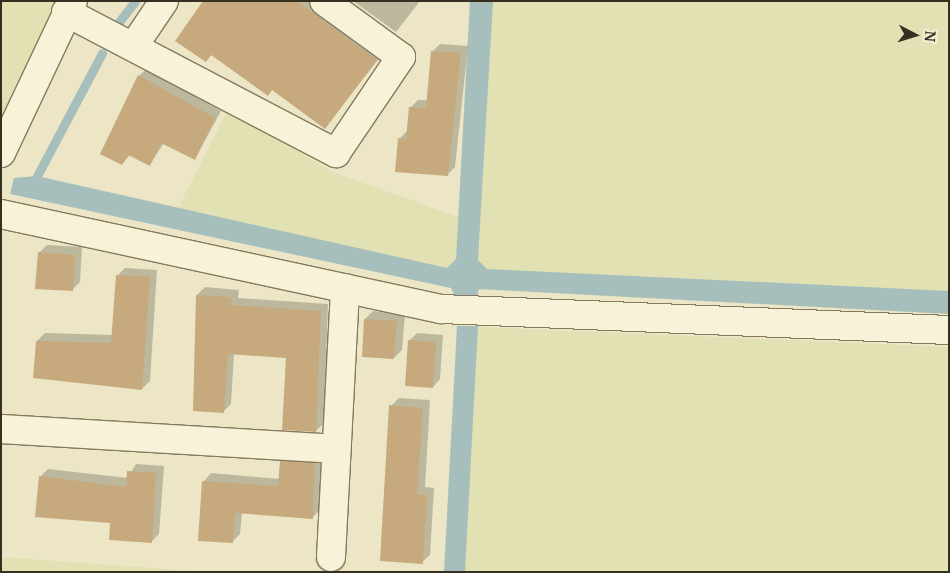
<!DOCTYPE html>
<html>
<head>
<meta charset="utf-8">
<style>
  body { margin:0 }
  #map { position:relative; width:950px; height:573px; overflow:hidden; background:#ece6c6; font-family:Merriweather,serif }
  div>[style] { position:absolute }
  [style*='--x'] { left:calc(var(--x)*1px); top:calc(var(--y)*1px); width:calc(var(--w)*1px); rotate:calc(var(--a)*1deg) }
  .farmland>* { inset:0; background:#e1e1b4 }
  .water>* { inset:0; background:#a7bfbc }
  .shadow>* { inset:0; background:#0003 }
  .stream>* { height:9px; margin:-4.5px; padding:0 4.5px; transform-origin:4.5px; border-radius:4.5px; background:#a7bfbc }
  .building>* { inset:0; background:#c7a97e }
  .roads { filter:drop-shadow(1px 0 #86795d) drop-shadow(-1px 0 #86795d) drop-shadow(0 1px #86795d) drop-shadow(0 -1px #86795d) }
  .minor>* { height:28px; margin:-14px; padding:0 14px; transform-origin:14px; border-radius:14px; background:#f7f3d9 }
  span { translate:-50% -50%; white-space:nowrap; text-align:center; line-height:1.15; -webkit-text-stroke:5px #f3f0d5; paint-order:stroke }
  .frame { position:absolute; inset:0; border:2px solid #372f20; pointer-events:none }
  .north { position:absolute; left:890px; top:10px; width:50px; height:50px; -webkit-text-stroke:4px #f3f0d5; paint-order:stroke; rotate:95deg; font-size:14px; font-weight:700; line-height:20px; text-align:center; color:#372f20 }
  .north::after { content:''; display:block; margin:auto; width:18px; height:22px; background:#372f20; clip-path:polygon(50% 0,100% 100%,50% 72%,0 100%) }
</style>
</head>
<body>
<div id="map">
  <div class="farmland">
    <div style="clip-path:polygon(1px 1px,62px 1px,1px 122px)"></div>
    <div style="clip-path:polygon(470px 1px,949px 1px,949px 314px,451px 288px,169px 226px,228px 110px,333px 172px,458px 217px)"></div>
    <div style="clip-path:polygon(457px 326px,949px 347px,949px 572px,444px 572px)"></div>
    <div style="clip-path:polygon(1px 557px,207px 572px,1px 572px)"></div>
  </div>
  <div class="water">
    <div style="clip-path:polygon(470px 1px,493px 1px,478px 260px,487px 269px,949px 291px,949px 314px,479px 289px,476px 300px,455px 296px,451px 288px,10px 194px,14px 178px,37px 176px,447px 268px,456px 259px)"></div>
    <div style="clip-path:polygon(457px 326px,478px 326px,465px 572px,444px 572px)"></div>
  </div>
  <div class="shadow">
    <div style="clip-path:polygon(207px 1px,320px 1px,385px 51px,325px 127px,273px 89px,212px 54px,206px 61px)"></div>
    <div style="clip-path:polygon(353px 1px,420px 1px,396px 32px)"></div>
    <div style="clip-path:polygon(440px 44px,468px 46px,455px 167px,447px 175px,399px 139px,407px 131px,410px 108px,418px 100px,428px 100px,432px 52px)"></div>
    <div style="clip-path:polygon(146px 69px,221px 111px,195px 159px,164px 143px,150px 164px,130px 155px,122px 164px,139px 76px)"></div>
    <div style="clip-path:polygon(47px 245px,82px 247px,80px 282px,72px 290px,39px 253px)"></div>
    <div style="clip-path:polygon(125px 268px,157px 270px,150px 381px,142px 389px,37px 341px,45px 333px,113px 335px,117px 276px)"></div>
    <div style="clip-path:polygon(205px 287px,239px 290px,238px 298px,328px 304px,324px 423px,316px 431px,287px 357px,234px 353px,231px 404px,223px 412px,197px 295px)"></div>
    <div style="clip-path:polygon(373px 311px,405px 314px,402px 350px,394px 358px,365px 319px)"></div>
    <div style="clip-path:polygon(417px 333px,443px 335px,440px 379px,433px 387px,409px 341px)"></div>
    <div style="clip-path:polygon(399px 398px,430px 400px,425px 487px,434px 488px,430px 555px,422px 562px,391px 406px)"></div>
    <div style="clip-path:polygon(289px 454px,321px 456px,320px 510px,313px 517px,242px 512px,240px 534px,232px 542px,204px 481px,211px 473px,280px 479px,281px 462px)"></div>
    <div style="clip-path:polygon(136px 464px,164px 466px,159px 534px,151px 542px,40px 477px,48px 469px,128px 478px)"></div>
  </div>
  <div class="stream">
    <div style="--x:118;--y:23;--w:28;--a:-52"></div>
    <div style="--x:37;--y:176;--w:139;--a:-62.1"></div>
  </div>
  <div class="building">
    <div style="clip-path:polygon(203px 1px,297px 1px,377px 60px,325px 129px,272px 90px,268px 96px,211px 55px,206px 62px,175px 41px)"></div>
    <div style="clip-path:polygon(431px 51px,461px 53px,448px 176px,395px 172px,398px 138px,406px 139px,409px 107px,426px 108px)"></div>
    <div style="clip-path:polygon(138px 75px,215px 118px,195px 160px,161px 143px,150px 166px,128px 155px,122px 165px,100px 154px)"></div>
    <div style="clip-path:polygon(38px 252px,75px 255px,73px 291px,35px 289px)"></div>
    <div style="clip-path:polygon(116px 275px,150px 277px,142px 390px,33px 378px,36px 341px,111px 343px)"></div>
    <div style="clip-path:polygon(196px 295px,232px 297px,231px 305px,321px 311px,316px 432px,282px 430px,286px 358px,228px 354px,224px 413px,193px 411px)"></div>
    <div style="clip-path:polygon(364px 319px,397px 321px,394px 359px,362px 357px)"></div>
    <div style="clip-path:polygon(408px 340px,436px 342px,433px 388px,405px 386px)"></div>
    <div style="clip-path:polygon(389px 405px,423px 408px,417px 495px,427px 495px,423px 564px,380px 561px)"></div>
    <div style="clip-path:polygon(280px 461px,314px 463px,313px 519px,235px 513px,233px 543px,198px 541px,202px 481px,278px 486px)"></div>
    <div style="clip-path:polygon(127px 471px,156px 473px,152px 543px,109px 540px,110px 523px,35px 517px,39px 476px,126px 487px)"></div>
  </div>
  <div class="roads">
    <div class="minor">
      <div style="--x:66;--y:12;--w:305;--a:27.6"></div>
      <div style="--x:336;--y:153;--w:116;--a:-55.9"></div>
      <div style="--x:401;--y:57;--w:95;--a:-144"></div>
      <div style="--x:133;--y:47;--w:55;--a:-56"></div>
      <div style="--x:1;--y:153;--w:168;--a:-64.7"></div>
      <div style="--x:1;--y:214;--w:450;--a:12.2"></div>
      <div style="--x:441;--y:309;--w:508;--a:2.37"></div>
      <div style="--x:1;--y:429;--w:336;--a:3.4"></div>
      <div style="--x:331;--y:557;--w:269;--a:-87"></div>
    </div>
  </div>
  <div class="frame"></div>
  <div class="north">N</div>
</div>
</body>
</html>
